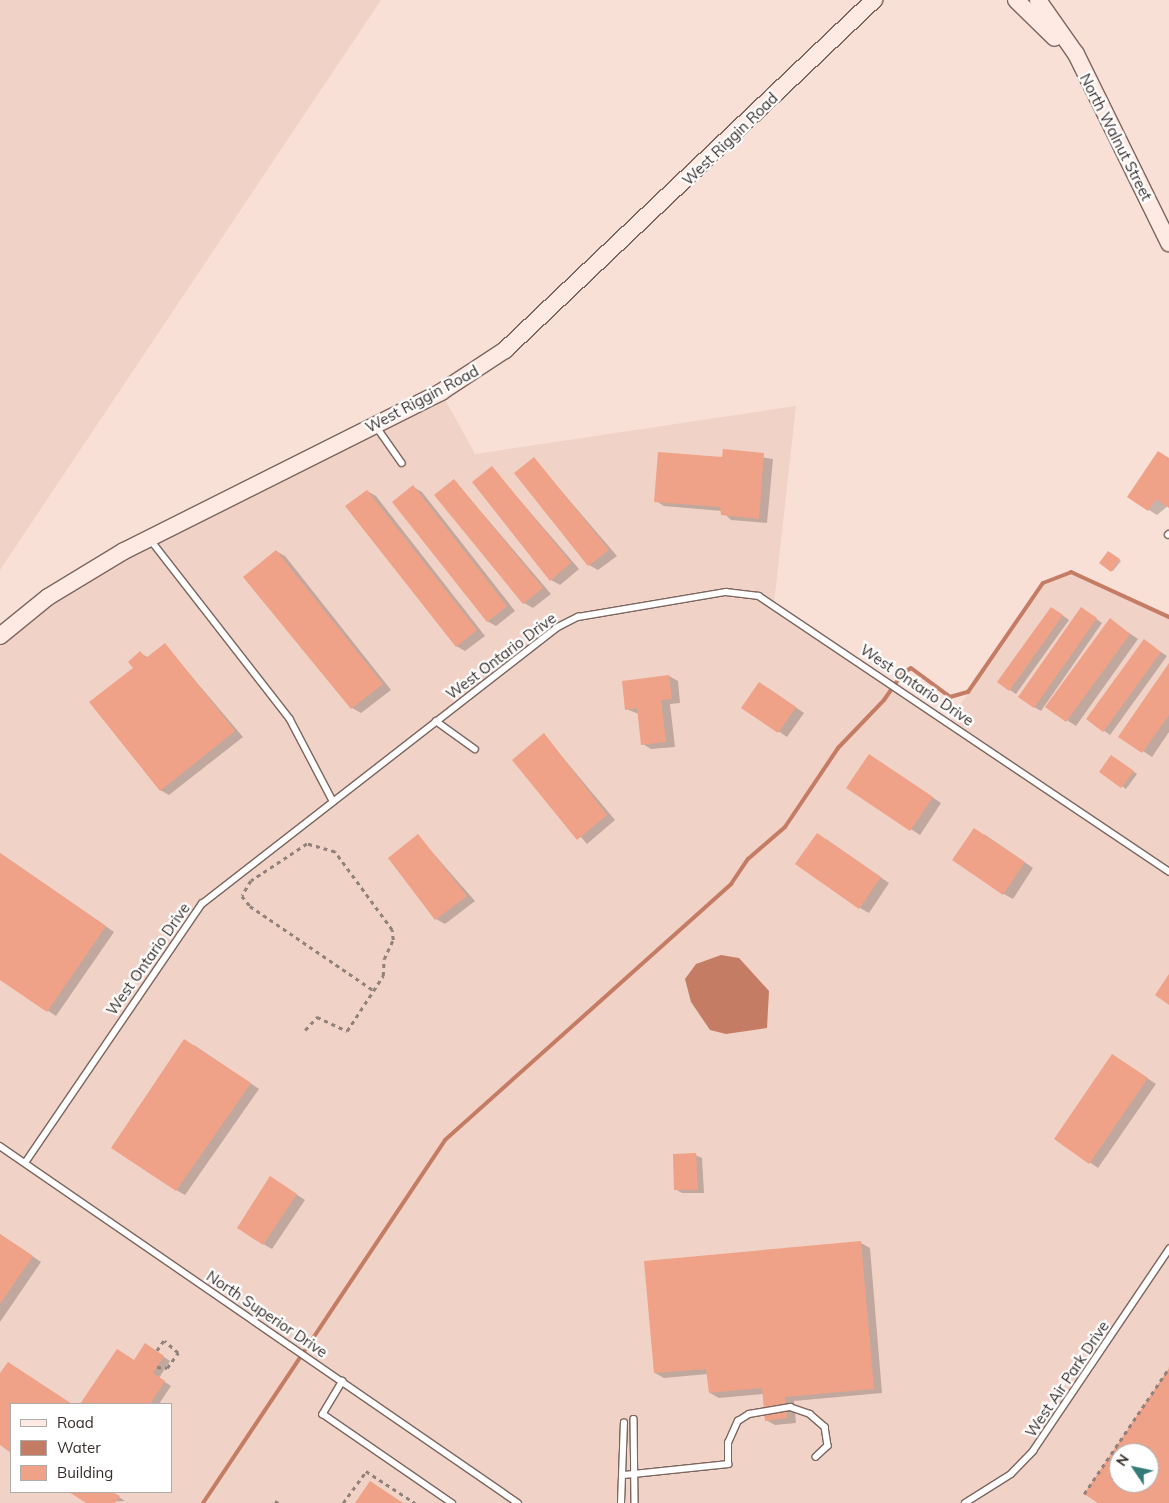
<!DOCTYPE html>
<html>
<head>
<meta charset="utf-8">
<style>
  body { margin:0 }
  #map { position:relative; width:1169px; height:1503px; overflow:hidden; background:#f8e0d7; font-family:Mulish,sans-serif }
  div>[style] { position:absolute }
  [style*='--x'] { left:calc(var(--x)*1px); top:calc(var(--y)*1px); width:calc(var(--w)*1px); rotate:calc(var(--a)*1deg) }
  .built>* { inset:0; background:#f1d2c7 }
  .water>* { inset:0; background:#c57c64 }
  .shadow>* { inset:0; background:#0003 }
  .stream>* { height:4px; margin:-2px; padding:0 2px; transform-origin:2px; border-radius:2px; background:#c57c64 }
  .building>* { inset:0; background:#efa288 }
  .path>* { height:2.5px; margin-top:-1.25px; transform-origin:0; background:repeating-linear-gradient(90deg,#91817b 0 4px,transparent 0 8px) }
  .roads { filter:drop-shadow(1px 0 #7b665f) drop-shadow(-1px 0 #7b665f) drop-shadow(0 1px #7b665f) drop-shadow(0 -1px #7b665f) }
  .lane>* { height:5.5px; margin:-2.75px; padding:0 2.75px; transform-origin:2.75px; border-radius:2.75px; background:#fff }
  .secondary>* { height:16px; margin:-8px; padding:0 8px; transform-origin:8px; border-radius:8px; background:#feeae3 }
  span { translate:-50% -50%; white-space:nowrap; text-align:center; line-height:1.15; -webkit-text-stroke:4.5px #fff; paint-order:stroke }
  .street-label { font-size:15px; color:#372e2b }
  .legend { position:absolute; left:10px; top:1403px; width:162px; height:90px; box-sizing:border-box; background:#fff; border:1px solid #afabaa; margin:0; padding:6px 9px; list-style:none; font-size:15px; color:#372e2b }
  .legend li { display:flex; align-items:center; gap:10px; height:25px }
  .legend b { width:25px; border:1px solid #afabaa }
  .north { position:absolute; left:1109px; top:1443px; width:50px; height:50px; box-sizing:border-box; background:#fff; border:1px solid #afabaa; border-radius:50%; rotate:304deg; font-size:14px; font-weight:700; line-height:20px; text-align:center; color:#372e2b }
  .north::after { content:''; display:block; margin:auto; width:18px; height:22px; background:#337b76; clip-path:polygon(50% 0,100% 100%,50% 72%,0 100%) }
</style>
</head>
<body>
<div id="map">
  <div class="built">
    <div style="clip-path:polygon(0 0,381px 0,0 570px)"></div>
    <div style="clip-path:polygon(evenodd,441px 392px,475px 454px,796px 406px,774px 604px,949px 721px,1043px 583px,1071px 572px,1169px 617px,1169px 1503px,0 1503px,0 636px,48px 597px,441px 392px,11px 1404px,171px 1404px,171px 1492px,11px 1492px,11px 1404px,441px 392px,1119px 1453px,1149px 1453px,1149px 1483px,1119px 1483px,1119px 1453px)"></div>
  </div>
  <div class="water">
    <div style="clip-path:polygon(721px 955px,739px 958px,769px 991px,767px 1028px,726px 1034px,710px 1030px,691px 1002px,685px 979px,696px 964px)"></div>
  </div>
  <div class="shadow">
    <div style="clip-path:polygon(724px 451px,773px 459px,767px 523px,731px 520px,722px 511px,664px 506px,656px 501px,723px 459px)"></div>
    <div style="clip-path:polygon(534px 459px,617px 556px,598px 570px,589px 565px)"></div>
    <div style="clip-path:polygon(1169px 459px,1169px 505px,1157px 515px,1128px 497px)"></div>
    <div style="clip-path:polygon(492px 468px,579px 569px,560px 585px,551px 580px,474px 482px)"></div>
    <div style="clip-path:polygon(454px 480px,551px 594px,533px 608px,524px 603px)"></div>
    <div style="clip-path:polygon(413px 487px,422px 492px,515px 611px,496px 626px,487px 621px)"></div>
    <div style="clip-path:polygon(367px 491px,376px 496px,485px 636px,465px 651px,456px 646px)"></div>
    <div style="clip-path:polygon(276px 551px,285px 556px,391px 690px,361px 713px,352px 708px)"></div>
    <div style="clip-path:polygon(1109px 553px,1121px 561px,1113px 571px,1101px 563px)"></div>
    <div style="clip-path:polygon(1058px 612px,1069px 620px,1016px 694px,998px 682px)"></div>
    <div style="clip-path:polygon(1088px 613px,1102px 623px,1041px 711px,1034px 707px)"></div>
    <div style="clip-path:polygon(1110px 620px,1138px 639px,1076px 726px,1047px 707px)"></div>
    <div style="clip-path:polygon(165px 645px,243px 737px,169px 795px,160px 790px,135px 668px,140px 653px,149px 658px)"></div>
    <div style="clip-path:polygon(1150px 645px,1167px 656px,1110px 735px,1088px 719px)"></div>
    <div style="clip-path:polygon(1169px 665px,1169px 732px,1152px 757px,1120px 736px)"></div>
    <div style="clip-path:polygon(669px 676px,678px 681px,680px 703px,670px 704px,675px 747px,651px 749px,643px 744px,639px 714px,626px 709px)"></div>
    <div style="clip-path:polygon(768px 688px,804px 713px,787px 737px,743px 707px)"></div>
    <div style="clip-path:polygon(544px 735px,615px 820px,587px 844px,514px 760px)"></div>
    <div style="clip-path:polygon(1116px 759px,1137px 774px,1126px 789px,1101px 772px)"></div>
    <div style="clip-path:polygon(878px 761px,941px 803px,920px 835px,848px 788px)"></div>
    <div style="clip-path:polygon(984px 834px,1033px 868px,1013px 899px,1004px 894px)"></div>
    <div style="clip-path:polygon(418px 836px,475px 901px,445px 924px,436px 919px,390px 858px)"></div>
    <div style="clip-path:polygon(826px 839px,889px 883px,869px 913px,860px 908px)"></div>
    <div style="clip-path:polygon(0 853px,114px 932px,56px 1016px,0 979px)"></div>
    <div style="clip-path:polygon(194px 1045px,259px 1089px,185px 1195px,176px 1190px)"></div>
    <div style="clip-path:polygon(1121px 1061px,1156px 1084px,1098px 1168px,1056px 1139px)"></div>
    <div style="clip-path:polygon(695px 1155px,702px 1158px,704px 1193px,682px 1193px,675px 1189px)"></div>
    <div style="clip-path:polygon(279px 1183px,305px 1200px,272px 1249px,263px 1244px)"></div>
    <div style="clip-path:polygon(0 1234px,41px 1262px,0 1322px)"></div>
    <div style="clip-path:polygon(861px 1243px,870px 1248px,882px 1393px,794px 1401px,796px 1423px,775px 1425px,766px 1420px,763px 1394px,719px 1398px,710px 1393px,708px 1374px,664px 1378px,655px 1373px)"></div>
    <div style="clip-path:polygon(152px 1349px,170px 1361px,159px 1378px,171px 1386px,159px 1404px,82px 1404px,118px 1350px,135px 1361px)"></div>
    <div style="clip-path:polygon(15px 1367px,71px 1404px,11px 1404px,11px 1451px,0 1444px,0 1376px)"></div>
    <div style="clip-path:polygon(71px 1492px,111px 1492px,125px 1501px,88px 1503px)"></div>
  </div>
  <div class="stream">
    <div style="--x:203;--y:1503;--w:436;--a:-56.3"></div>
    <div style="--x:445;--y:1140;--w:384;--a:-41.8"></div>
    <div style="--x:731;--y:884;--w:30;--a:-56"></div>
    <div style="--x:748;--y:859;--w:49;--a:-40.9"></div>
    <div style="--x:785;--y:827;--w:95;--a:-56.1"></div>
    <div style="--x:838;--y:748;--w:66;--a:-46.2"></div>
    <div style="--x:884;--y:700;--w:33;--a:-55"></div>
    <div style="--x:903;--y:673;--w:9;--a:-32"></div>
    <div style="--x:911;--y:668;--w:49;--a:36.6"></div>
    <div style="--x:950;--y:697;--w:19;--a:-16"></div>
    <div style="--x:968;--y:692;--w:132;--a:-55.5"></div>
    <div style="--x:1043;--y:583;--w:30;--a:-21"></div>
    <div style="--x:1071;--y:572;--w:108;--a:24.7"></div>
  </div>
  <div class="building">
    <div style="clip-path:polygon(723px 449px,764px 453px,759px 519px,721px 515px,720px 507px,654px 502px,658px 452px,722px 457px)"></div>
    <div style="clip-path:polygon(1158px 451px,1169px 458px,1169px 508px,1156px 499px,1148px 511px,1127px 497px)"></div>
    <div style="clip-path:polygon(534px 457px,609px 550px,588px 566px,514px 473px)"></div>
    <div style="clip-path:polygon(492px 466px,571px 563px,550px 581px,472px 482px)"></div>
    <div style="clip-path:polygon(454px 479px,543px 588px,523px 604px,434px 495px)"></div>
    <div style="clip-path:polygon(413px 485px,507px 606px,487px 622px,392px 502px)"></div>
    <div style="clip-path:polygon(367px 490px,477px 630px,456px 647px,345px 506px)"></div>
    <div style="clip-path:polygon(276px 550px,383px 684px,351px 709px,243px 577px)"></div>
    <div style="clip-path:polygon(1108px 551px,1120px 559px,1111px 572px,1099px 563px)"></div>
    <div style="clip-path:polygon(1051px 607px,1063px 615px,1009px 691px,997px 682px)"></div>
    <div style="clip-path:polygon(1081px 607px,1097px 618px,1034px 708px,1018px 697px)"></div>
    <div style="clip-path:polygon(1110px 618px,1130px 634px,1066px 722px,1045px 707px)"></div>
    <div style="clip-path:polygon(1144px 639px,1161px 652px,1103px 732px,1086px 719px)"></div>
    <div style="clip-path:polygon(165px 643px,235px 731px,160px 791px,89px 702px,133px 668px,128px 662px,140px 651px,146px 658px)"></div>
    <div style="clip-path:polygon(1169px 663px,1169px 715px,1142px 753px,1118px 737px)"></div>
    <div style="clip-path:polygon(669px 675px,672px 699px,661px 700px,666px 742px,641px 745px,637px 708px,625px 710px,622px 681px)"></div>
    <div style="clip-path:polygon(759px 682px,796px 707px,778px 733px,741px 708px)"></div>
    <div style="clip-path:polygon(544px 733px,607px 815px,577px 840px,512px 760px)"></div>
    <div style="clip-path:polygon(869px 754px,933px 797px,910px 831px,846px 788px)"></div>
    <div style="clip-path:polygon(1111px 755px,1134px 771px,1121px 788px,1099px 772px)"></div>
    <div style="clip-path:polygon(974px 828px,1025px 862px,1003px 895px,952px 860px)"></div>
    <div style="clip-path:polygon(817px 833px,881px 877px,859px 909px,795px 864px)"></div>
    <div style="clip-path:polygon(418px 834px,467px 896px,435px 920px,388px 858px)"></div>
    <div style="clip-path:polygon(0 853px,106px 926px,47px 1012px,0 980px)"></div>
    <div style="clip-path:polygon(1169px 974px,1169px 1005px,1155px 995px)"></div>
    <div style="clip-path:polygon(184px 1039px,251px 1083px,176px 1191px,111px 1148px)"></div>
    <div style="clip-path:polygon(1112px 1054px,1148px 1078px,1089px 1164px,1054px 1139px)"></div>
    <div style="clip-path:polygon(696px 1153px,698px 1190px,674px 1190px,673px 1154px)"></div>
    <div style="clip-path:polygon(270px 1176px,297px 1194px,263px 1245px,237px 1228px)"></div>
    <div style="clip-path:polygon(0 1234px,33px 1256px,0 1304px)"></div>
    <div style="clip-path:polygon(861px 1241px,874px 1389px,785px 1397px,787px 1418px,765px 1421px,762px 1388px,709px 1393px,706px 1369px,654px 1373px,644px 1261px)"></div>
    <div style="clip-path:polygon(145px 1343px,164px 1356px,153px 1373px,165px 1381px,150px 1404px,80px 1404px,117px 1349px,134px 1360px)"></div>
    <div style="clip-path:polygon(8px 1362px,72px 1404px,11px 1404px,11px 1453px,0 1445px,0 1373px)"></div>
    <div style="clip-path:polygon(evenodd,1169px 1368px,1169px 1503px,1098px 1503px,1084px 1494px,1169px 1368px,1119px 1453px,1149px 1453px,1149px 1483px,1119px 1483px,1119px 1453px)"></div>
    <div style="clip-path:polygon(370px 1481px,403px 1503px,355px 1503px)"></div>
    <div style="clip-path:polygon(69px 1492px,112px 1492px,120px 1496px,115px 1503px,86px 1503px)"></div>
  </div>
  <div class="path">
    <div style="--x:305;--y:1030;--w:18;--a:-47"></div>
    <div style="--x:317;--y:1017;--w:33;--a:25"></div>
    <div style="--x:347;--y:1031;--w:66;--a:-56.8"></div>
    <div style="--x:383;--y:976;--w:17;--a:-87"></div>
    <div style="--x:384;--y:959;--w:21;--a:-65"></div>
    <div style="--x:393;--y:940;--w:10;--a:-96"></div>
    <div style="--x:392;--y:930;--w:97;--a:-126.2"></div>
    <div style="--x:335;--y:852;--w:29;--a:-164"></div>
    <div style="--x:307;--y:844;--w:67;--a:146.5"></div>
    <div style="--x:251;--y:881;--w:17;--a:121"></div>
    <div style="--x:242;--y:896;--w:13;--a:51"></div>
    <div style="--x:250;--y:906;--w:149;--a:34.3"></div>
    <div style="--x:157;--y:1367;--w:10;--a:6"></div>
    <div style="--x:167;--y:1368;--w:19;--a:-54"></div>
    <div style="--x:178;--y:1353;--w:18;--a:-139"></div>
    <div style="--x:164;--y:1341;--w:12;--a:125"></div>
    <div style="--x:1084;--y:1494;--w:152;--a:-56"></div>
    <div style="--x:275;--y:1501;--w:4;--a:27"></div>
    <div style="--x:343;--y:1503;--w:39;--a:-54"></div>
    <div style="--x:366;--y:1471;--w:59;--a:33.1"></div>
  </div>
  <div class="roads">
    <div class="lane">
      <div style="--x:376;--y:426;--w:45;--a:54.9"></div>
      <div style="--x:1168;--y:535;--w:1;--a:-45"></div>
      <div style="--x:150;--y:539;--w:228;--a:52.1"></div>
      <div style="--x:290;--y:719;--w:93;--a:62.3"></div>
      <div style="--x:436;--y:721;--w:48;--a:35.7"></div>
      <div style="--x:0;--y:1146;--w:629;--a:34.57"></div>
      <div style="--x:25;--y:1163;--w:314;--a:-55.7"></div>
      <div style="--x:202;--y:904;--w:449;--a:-37.9"></div>
      <div style="--x:556;--y:628;--w:25;--a:-27"></div>
      <div style="--x:578;--y:617;--w:150;--a:-9.6"></div>
      <div style="--x:726;--y:592;--w:33;--a:7"></div>
      <div style="--x:759;--y:596;--w:494;--a:33.9"></div>
      <div style="--x:343;--y:1381;--w:39;--a:121"></div>
      <div style="--x:323;--y:1414;--w:157;--a:34.6"></div>
      <div style="--x:634;--y:1419;--w:84;--a:89.3"></div>
      <div style="--x:624;--y:1475;--w:105;--a:-6"></div>
      <div style="--x:728;--y:1464;--w:21;--a:-90"></div>
      <div style="--x:728;--y:1443;--w:24;--a:-66"></div>
      <div style="--x:738;--y:1421;--w:13;--a:-32"></div>
      <div style="--x:749;--y:1414;--w:42;--a:-9.7"></div>
      <div style="--x:790;--y:1407;--w:21;--a:19"></div>
      <div style="--x:810;--y:1414;--w:20;--a:41"></div>
      <div style="--x:825;--y:1427;--w:19;--a:81"></div>
      <div style="--x:828;--y:1446;--w:16;--a:137"></div>
      <div style="--x:621;--y:1503;--w:80;--a:-87.9"></div>
      <div style="--x:965;--y:1503;--w:54;--a:-32.2"></div>
      <div style="--x:1011;--y:1474;--w:32;--a:-46"></div>
      <div style="--x:1033;--y:1451;--w:244;--a:-56"></div>
    </div>
    <div class="secondary">
      <div style="--x:1016;--y:0;--w:54;--a:44.3"></div>
      <div style="--x:1038;--y:0;--w:66;--a:54.9"></div>
      <div style="--x:1076;--y:54;--w:211;--a:63.8"></div>
      <div style="--x:0;--y:636;--w:62;--a:-39.1"></div>
      <div style="--x:48;--y:597;--w:89;--a:-31.2"></div>
      <div style="--x:124;--y:551;--w:355;--a:-26.6"></div>
      <div style="--x:441;--y:392;--w:77;--a:-33.3"></div>
      <div style="--x:505;--y:350;--w:509;--a:-43.49"></div>
    </div>
  </div>
  <div class="street-label">
    <span style="left:1116px;top:137px;rotate:63deg">North Walnut Street</span>
    <span style="left:730px;top:139px;rotate:-44deg">West Riggin Road</span>
    <span style="left:422px;top:399px;rotate:-28deg">West Riggin Road</span>
    <span style="left:501px;top:656px;rotate:-37deg">West Ontario Drive</span>
    <span style="left:917px;top:685px;rotate:34deg">West Ontario Drive</span>
    <span style="left:148px;top:959px;rotate:-55deg">West Ontario Drive</span>
    <span style="left:267px;top:1314px;rotate:34deg">North Superior Drive</span>
    <span style="left:1067px;top:1379px;rotate:-56deg">West Air Park Drive</span>
  </div>
  <ul class="legend">
  <li><b style="height:6px;background:#feeae3"></b>Road</li>
  <li><b style="height:14px;background:#c57c64"></b>Water</li>
  <li><b style="height:14px;background:#efa288"></b>Building</li>
  </ul>
  <div class="north">N</div>
</div>
</body>
</html>
